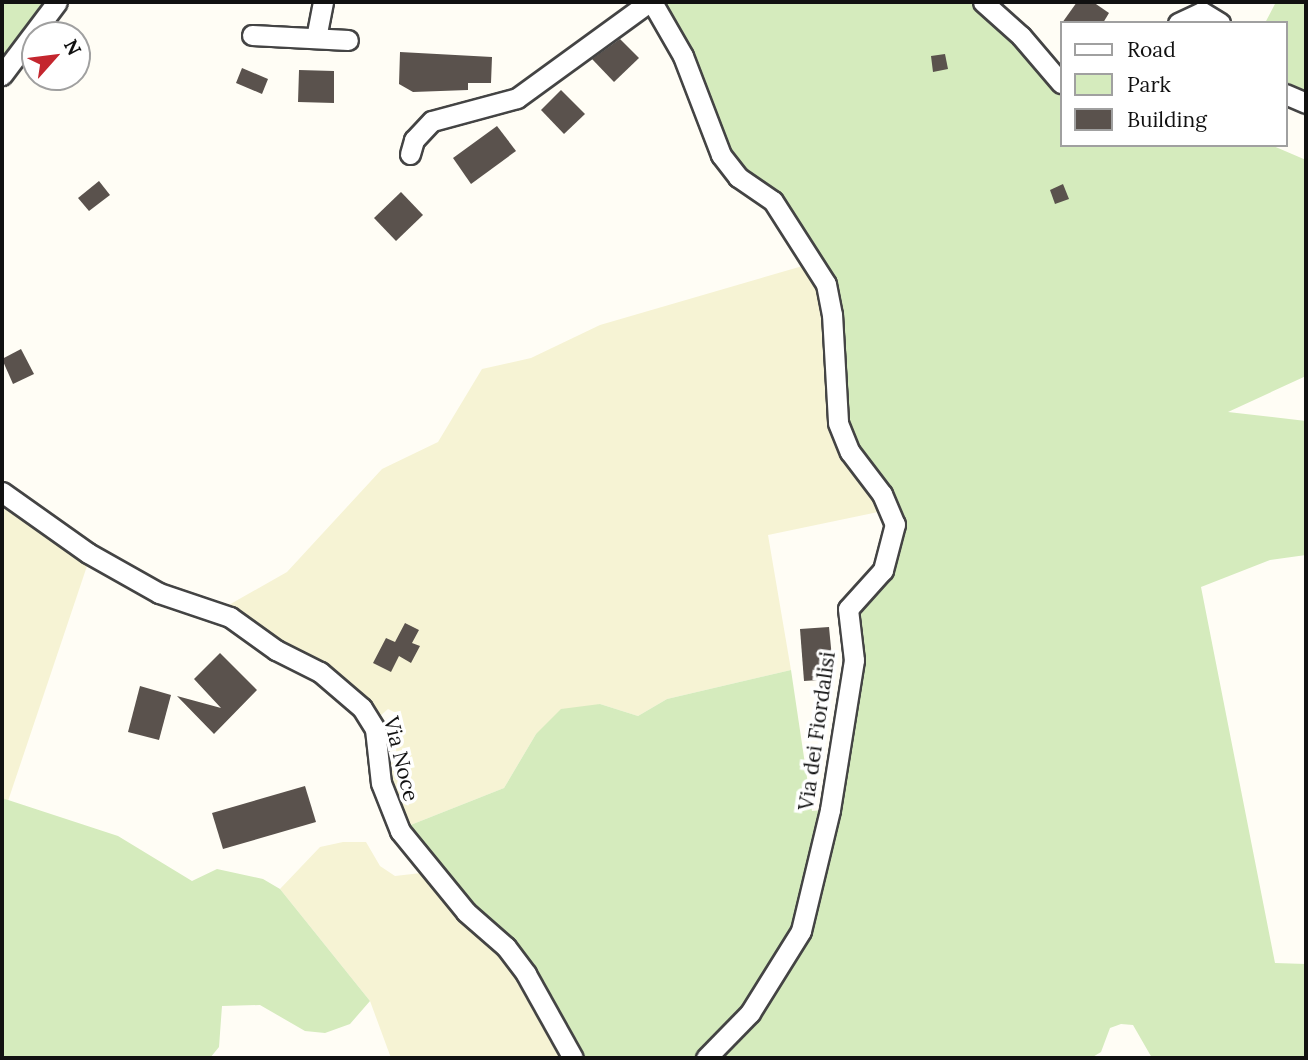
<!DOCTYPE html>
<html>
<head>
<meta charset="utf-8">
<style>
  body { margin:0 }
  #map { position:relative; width:1308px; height:1060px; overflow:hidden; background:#fffdf5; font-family:Lora,serif }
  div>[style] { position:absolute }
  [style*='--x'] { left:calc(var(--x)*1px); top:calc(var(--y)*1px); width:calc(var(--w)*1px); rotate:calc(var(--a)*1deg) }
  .farmland>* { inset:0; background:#f6f3d4 }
  .green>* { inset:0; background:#d5ebbd }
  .building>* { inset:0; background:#5a524d }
  .roads { filter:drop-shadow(2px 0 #444) drop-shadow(-2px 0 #444) drop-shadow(0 2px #444) drop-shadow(0 -2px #444) }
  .street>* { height:19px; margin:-9.5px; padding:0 9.5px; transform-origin:9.5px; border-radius:9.5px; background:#fff }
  span { translate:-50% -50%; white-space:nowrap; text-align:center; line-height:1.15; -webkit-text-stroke:7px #fff; paint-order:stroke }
  .street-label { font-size:21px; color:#111 }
  .frame { position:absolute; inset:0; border:4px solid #111; pointer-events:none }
  .legend { position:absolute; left:1060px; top:21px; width:228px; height:126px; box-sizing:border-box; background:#fff; border:2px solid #a0a0a0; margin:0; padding:9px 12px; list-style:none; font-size:21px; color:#111 }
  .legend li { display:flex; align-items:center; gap:14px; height:35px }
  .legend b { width:35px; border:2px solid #a0a0a0 }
  .north { position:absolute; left:21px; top:21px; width:70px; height:70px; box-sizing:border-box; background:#fff; border:2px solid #a0a0a0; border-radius:50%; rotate:62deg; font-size:19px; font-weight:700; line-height:28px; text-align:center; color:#111 }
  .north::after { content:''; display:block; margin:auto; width:24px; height:32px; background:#c4262e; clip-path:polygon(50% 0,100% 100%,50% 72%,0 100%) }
</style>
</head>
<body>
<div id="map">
  <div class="farmland">
    <div style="clip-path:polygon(806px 265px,823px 294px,883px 511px,768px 535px,791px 670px,667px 699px,638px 716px,600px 704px,536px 734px,504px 788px,408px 826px,395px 797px,388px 757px,386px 734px,396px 713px,388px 709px,379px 717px,317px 662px,227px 606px,287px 572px,382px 469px,438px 442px,482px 369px,531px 358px,600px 325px)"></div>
    <div style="clip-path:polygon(2px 502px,88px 563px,8px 801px,2px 798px)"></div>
    <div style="clip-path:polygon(343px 842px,366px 842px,380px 866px,395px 876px,421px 873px,520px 980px,563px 1058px,391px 1058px,370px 1001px,280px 889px,320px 847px)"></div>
  </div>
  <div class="green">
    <div style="clip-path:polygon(2px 2px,49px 2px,2px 62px)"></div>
    <div style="clip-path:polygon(661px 2px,974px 2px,1061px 90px,1061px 145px,1271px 145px,1306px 160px,1306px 376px,1228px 412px,1306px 421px,1306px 555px,1270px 560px,1201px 587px,1275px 963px,1306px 964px,1306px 1058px,1152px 1058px,1133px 1025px,1121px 1024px,1110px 1028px,1101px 1052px,1091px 1058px,717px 1058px,756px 1022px,781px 972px,800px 947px,857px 612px,902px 533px,903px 519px,894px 493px,847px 431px,837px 297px,733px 162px)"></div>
    <div style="clip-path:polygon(1276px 2px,1306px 2px,1306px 92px,1285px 81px,1285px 23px,1265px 23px)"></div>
    <div style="clip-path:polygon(791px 670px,812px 811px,823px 810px,801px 914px,752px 999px,699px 1058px,581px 1058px,408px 826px,504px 788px,536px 734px,561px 709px,600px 704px,638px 716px,667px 699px)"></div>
    <div style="clip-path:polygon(2px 798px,118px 836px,192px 881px,217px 869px,263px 879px,280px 889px,370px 1001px,350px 1024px,325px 1033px,305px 1031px,260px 1005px,222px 1006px,219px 1047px,210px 1058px,2px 1058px)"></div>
  </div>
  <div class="building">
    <div style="clip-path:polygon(1077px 2px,1093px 2px,1109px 13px,1103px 23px,1062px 23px)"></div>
    <div style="clip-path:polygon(620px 39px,639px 58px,614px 82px,592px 59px)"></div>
    <div style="clip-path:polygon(400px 52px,492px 57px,491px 83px,468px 83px,468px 90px,413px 92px,399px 84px)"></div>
    <div style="clip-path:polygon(945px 54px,948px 69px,933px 72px,931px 56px)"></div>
    <div style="clip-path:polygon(242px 68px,268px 79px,262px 94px,236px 83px)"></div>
    <div style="clip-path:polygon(299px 70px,334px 71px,334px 103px,298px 102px)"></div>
    <div style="clip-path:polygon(561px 90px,585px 114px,564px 134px,541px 110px)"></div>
    <div style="clip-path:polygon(497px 126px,516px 151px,471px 184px,453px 158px)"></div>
    <div style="clip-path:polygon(99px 181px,110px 195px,89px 211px,78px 198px)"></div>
    <div style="clip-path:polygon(1063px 184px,1069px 199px,1055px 204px,1050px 190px)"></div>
    <div style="clip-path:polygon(401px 192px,423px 215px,396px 241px,374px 218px)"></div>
    <div style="clip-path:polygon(21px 349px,34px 374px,13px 384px,2px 359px)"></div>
    <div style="clip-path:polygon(405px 623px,419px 630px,412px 643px,420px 646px,411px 663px,399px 656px,391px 672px,373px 663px,386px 638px,395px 642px)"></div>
    <div style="clip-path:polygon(829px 627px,834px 679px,804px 681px,800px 629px)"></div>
    <div style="clip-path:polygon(220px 653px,257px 690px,214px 734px,177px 696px,221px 708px,194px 679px)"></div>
    <div style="clip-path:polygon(140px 686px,171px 695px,159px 740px,128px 732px)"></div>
    <div style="clip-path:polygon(305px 786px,316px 822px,223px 849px,212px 813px)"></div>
  </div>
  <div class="roads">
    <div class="street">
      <div style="--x:652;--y:2;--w:62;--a:60.1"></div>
      <div style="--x:683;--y:56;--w:106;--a:69"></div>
      <div style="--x:721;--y:155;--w:28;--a:52"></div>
      <div style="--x:738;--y:177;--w:42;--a:34.4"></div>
      <div style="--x:773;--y:201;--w:98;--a:57.4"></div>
      <div style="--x:826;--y:284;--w:31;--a:79"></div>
      <div style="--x:832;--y:314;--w:109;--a:86.8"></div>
      <div style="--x:838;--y:423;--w:31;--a:68"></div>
      <div style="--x:850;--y:452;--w:53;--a:52.7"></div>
      <div style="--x:882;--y:494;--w:33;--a:67"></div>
      <div style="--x:895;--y:524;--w:48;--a:104.6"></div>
      <div style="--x:883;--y:570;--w:52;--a:131.9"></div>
      <div style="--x:848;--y:609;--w:51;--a:83.3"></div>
      <div style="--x:854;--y:660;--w:152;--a:99.1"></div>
      <div style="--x:830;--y:810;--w:124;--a:103.5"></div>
      <div style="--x:801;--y:931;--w:97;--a:121.9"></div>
      <div style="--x:750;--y:1013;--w:63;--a:134.4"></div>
      <div style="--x:983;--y:2;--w:51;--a:41.8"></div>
      <div style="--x:1021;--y:36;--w:62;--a:49.6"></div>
      <div style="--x:1178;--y:23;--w:26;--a:-25"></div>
      <div style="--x:1202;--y:12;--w:21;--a:31"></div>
      <div style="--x:252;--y:35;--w:96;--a:3"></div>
      <div style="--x:316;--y:38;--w:37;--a:-79"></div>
      <div style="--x:2;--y:75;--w:91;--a:-53"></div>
      <div style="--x:1285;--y:94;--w:23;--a:23"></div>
      <div style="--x:410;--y:154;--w:15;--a:-74"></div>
      <div style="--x:414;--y:140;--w:26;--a:-47"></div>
      <div style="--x:432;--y:121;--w:88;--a:-15.1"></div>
      <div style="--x:517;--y:98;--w:163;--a:-36"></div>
      <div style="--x:2;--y:492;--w:105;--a:35.3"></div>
      <div style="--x:88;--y:553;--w:81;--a:29.4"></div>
      <div style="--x:159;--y:593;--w:75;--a:18.7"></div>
      <div style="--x:230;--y:617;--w:57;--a:35.7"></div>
      <div style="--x:276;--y:650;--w:49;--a:26.6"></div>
      <div style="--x:320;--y:672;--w:55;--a:40.6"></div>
      <div style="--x:362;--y:708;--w:25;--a:58"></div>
      <div style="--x:375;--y:729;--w:54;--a:83.7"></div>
      <div style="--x:381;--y:783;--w:52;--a:68.4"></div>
      <div style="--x:400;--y:831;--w:104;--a:50.8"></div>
      <div style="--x:466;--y:912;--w:53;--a:41.2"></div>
      <div style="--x:506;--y:947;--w:34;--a:53"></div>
      <div style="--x:526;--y:974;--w:96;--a:60.8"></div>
    </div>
  </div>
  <div class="street-label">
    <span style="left:817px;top:731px;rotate:-82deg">Via dei Fiordalisi</span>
    <span style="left:401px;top:759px;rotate:76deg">Via Noce</span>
  </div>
  <div class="frame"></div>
  <ul class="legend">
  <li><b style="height:9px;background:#fff"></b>Road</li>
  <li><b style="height:19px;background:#d5ebbd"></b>Park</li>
  <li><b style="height:19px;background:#5a524d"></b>Building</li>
  </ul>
  <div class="north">N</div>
</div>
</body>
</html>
